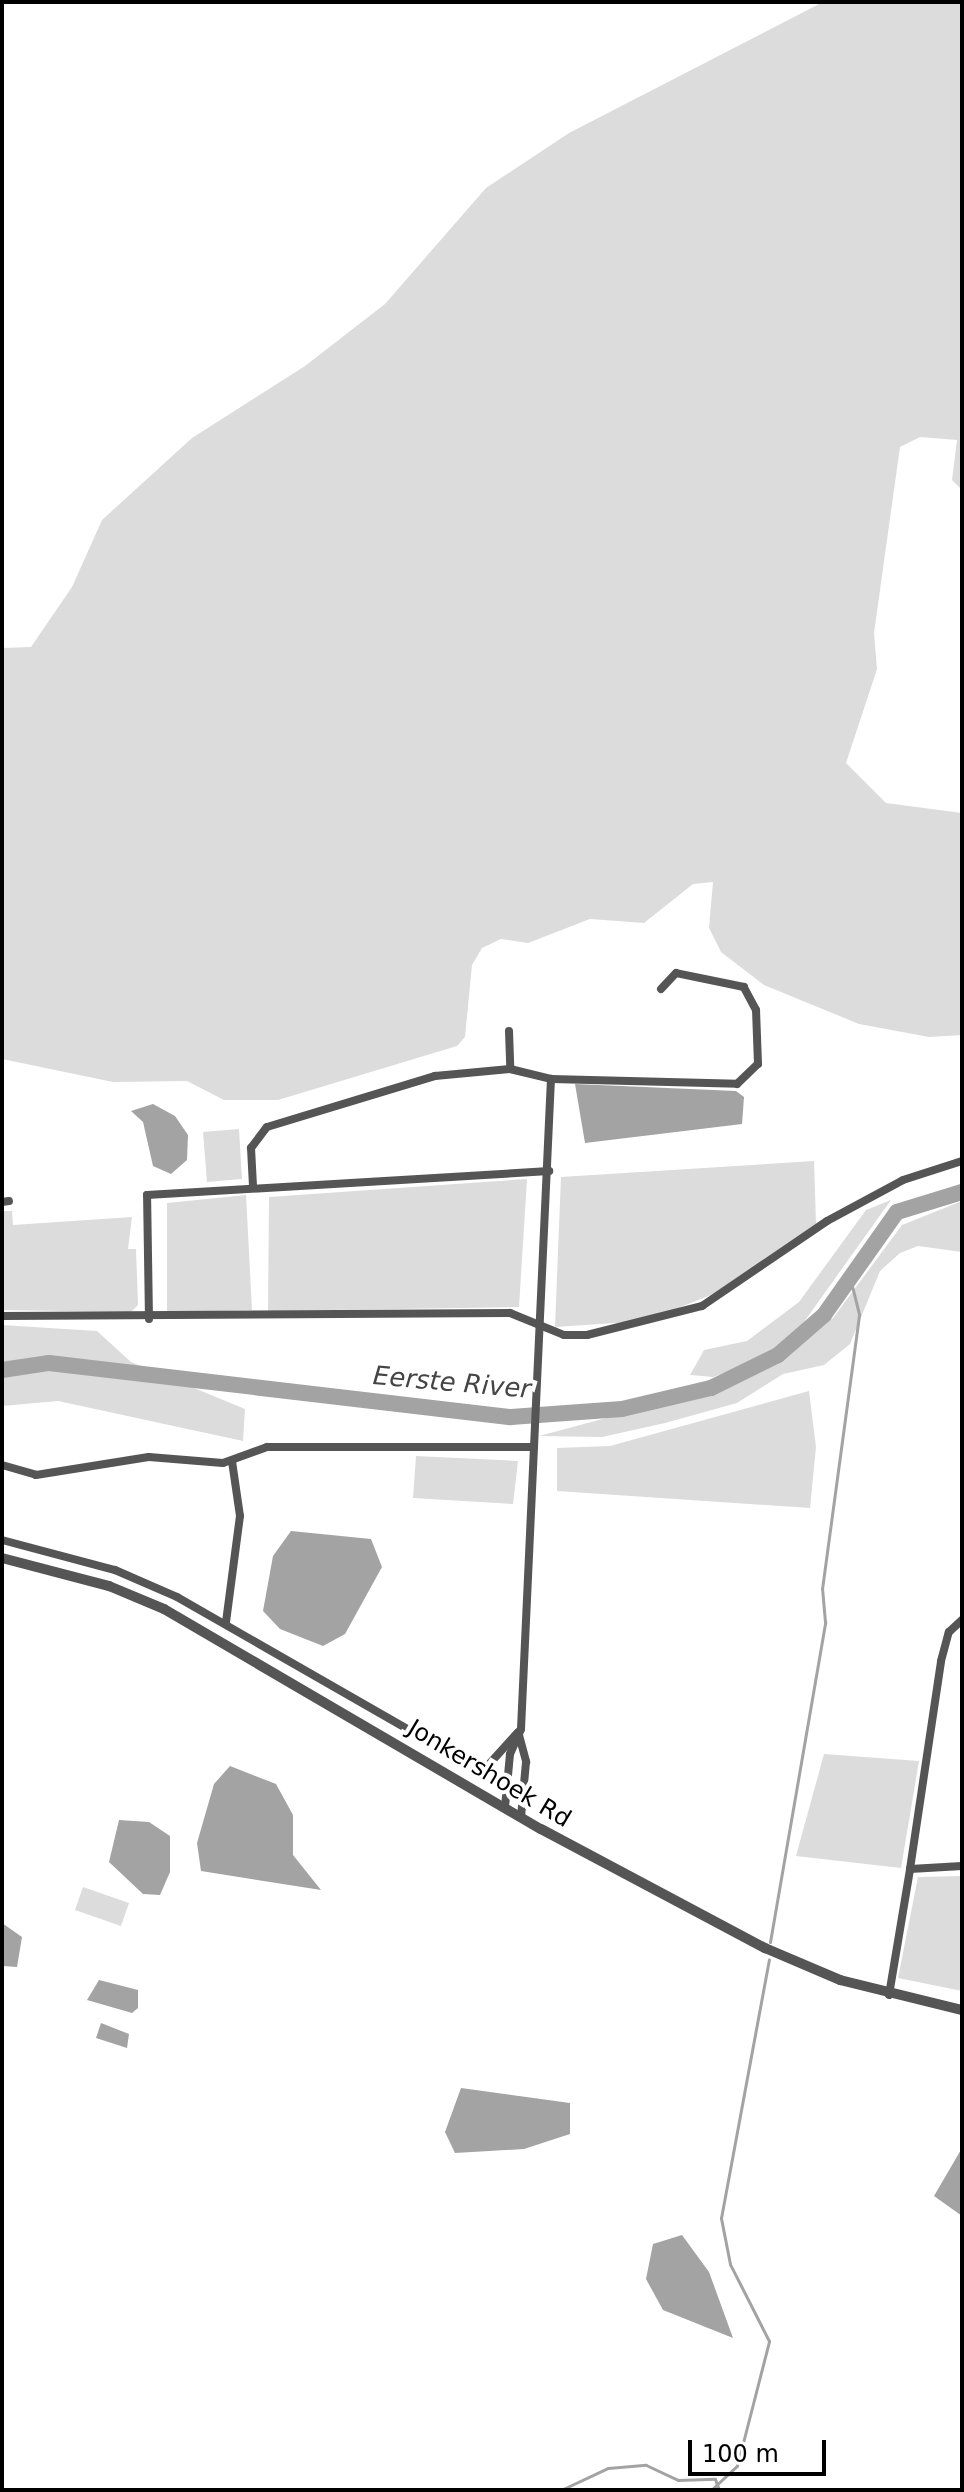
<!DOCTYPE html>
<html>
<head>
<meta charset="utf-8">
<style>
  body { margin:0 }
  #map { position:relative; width:964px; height:2492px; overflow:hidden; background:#fff; font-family:"DejaVu Sans",sans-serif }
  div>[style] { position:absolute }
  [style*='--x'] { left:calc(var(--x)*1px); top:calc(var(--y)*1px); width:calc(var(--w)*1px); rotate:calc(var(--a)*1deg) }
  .green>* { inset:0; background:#dcdcdc }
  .water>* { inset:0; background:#a3a3a3 }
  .stream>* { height:3px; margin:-1.5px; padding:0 1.5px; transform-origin:1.5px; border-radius:1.5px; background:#a3a3a3 }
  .river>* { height:16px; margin:-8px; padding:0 8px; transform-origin:8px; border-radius:8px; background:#a3a3a3 }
  .minor>* { height:8px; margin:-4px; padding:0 4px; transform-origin:4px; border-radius:4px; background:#555 }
  .tertiary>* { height:10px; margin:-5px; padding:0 5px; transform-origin:5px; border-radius:5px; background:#555 }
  span { translate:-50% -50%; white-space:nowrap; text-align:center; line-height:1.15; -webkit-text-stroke:8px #fff; paint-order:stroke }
  .street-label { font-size:24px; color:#000 }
  .water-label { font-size:26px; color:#444; font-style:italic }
  .frame { position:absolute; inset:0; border:4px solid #000; pointer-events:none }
  .scale { position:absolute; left:688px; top:2440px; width:138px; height:36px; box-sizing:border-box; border:4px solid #000; border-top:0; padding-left:10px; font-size:24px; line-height:28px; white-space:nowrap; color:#000; -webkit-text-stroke:6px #fff; paint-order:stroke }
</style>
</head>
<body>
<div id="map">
  <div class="green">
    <div style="clip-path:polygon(823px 2px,962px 2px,962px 490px,952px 480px,957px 440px,920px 437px,900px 447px,874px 633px,877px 669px,846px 763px,886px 803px,962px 813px,962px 1035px,929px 1037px,859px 1024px,764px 985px,721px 952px,709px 928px,713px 882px,693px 884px,644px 923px,590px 919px,528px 943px,501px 939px,482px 948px,472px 965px,465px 1037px,457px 1046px,278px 1100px,224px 1100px,187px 1081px,113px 1082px,2px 1059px,2px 648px,31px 647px,72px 587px,102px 520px,192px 438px,305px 366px,385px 304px,486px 188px,569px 133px)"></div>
    <div style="clip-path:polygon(239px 1129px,242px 1179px,207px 1182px,203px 1132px)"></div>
    <div style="clip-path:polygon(814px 1161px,816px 1224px,716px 1293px,645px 1321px,555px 1327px,561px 1177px)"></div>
    <div style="clip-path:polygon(527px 1179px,519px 1307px,268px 1311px,269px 1197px)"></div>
    <div style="clip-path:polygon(246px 1195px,252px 1310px,167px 1312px,167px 1203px)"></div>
    <div style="clip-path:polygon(891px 1200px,794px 1336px,748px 1364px,713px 1377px,690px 1375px,704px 1350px,747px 1341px,799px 1302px,866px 1210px)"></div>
    <div style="clip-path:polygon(962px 1201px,962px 1252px,918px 1246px,900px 1253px,880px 1271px,850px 1344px,824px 1365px,783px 1374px,737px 1403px,665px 1423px,602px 1437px,539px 1436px,737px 1383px,833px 1318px,902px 1225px)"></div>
    <div style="clip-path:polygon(2px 1211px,12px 1211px,13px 1225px,132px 1217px,128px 1249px,136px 1249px,138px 1305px,131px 1312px,2px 1310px)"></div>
    <div style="clip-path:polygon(2px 1325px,97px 1331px,131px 1362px,245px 1409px,243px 1441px,58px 1401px,2px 1406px)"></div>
    <div style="clip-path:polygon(809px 1391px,816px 1447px,810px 1508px,557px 1491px,557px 1448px,610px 1446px)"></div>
    <div style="clip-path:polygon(416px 1456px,518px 1461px,513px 1504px,413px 1498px)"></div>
    <div style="clip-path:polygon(824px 1754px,919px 1761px,901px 1868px,796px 1856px)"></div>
    <div style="clip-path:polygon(962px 1876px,962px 1991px,898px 1978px,918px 1877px)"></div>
    <div style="clip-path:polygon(83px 1887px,129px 1903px,121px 1926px,75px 1910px)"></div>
  </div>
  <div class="water">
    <div style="clip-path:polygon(575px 1084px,736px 1091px,744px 1097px,742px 1124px,585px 1143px)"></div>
    <div style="clip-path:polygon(153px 1104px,175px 1116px,188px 1135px,187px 1160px,171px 1174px,153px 1166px,143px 1122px,131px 1111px)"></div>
    <div style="clip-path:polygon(291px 1531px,371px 1539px,382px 1567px,345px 1634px,323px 1646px,280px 1629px,263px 1611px,273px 1556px)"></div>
    <div style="clip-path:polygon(230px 1766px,276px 1784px,293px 1815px,293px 1855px,321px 1890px,201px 1871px,197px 1843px,214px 1784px)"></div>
    <div style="clip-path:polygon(119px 1820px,149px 1822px,170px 1836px,170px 1872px,160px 1895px,143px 1894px,109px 1862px)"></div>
    <div style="clip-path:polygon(2px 1923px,22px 1937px,17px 1967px,2px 1966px)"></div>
    <div style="clip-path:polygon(99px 1980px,138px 1990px,138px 2008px,132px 2013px,87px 2000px)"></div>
    <div style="clip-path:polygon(101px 2023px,129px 2034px,127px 2048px,96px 2038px)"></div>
    <div style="clip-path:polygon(461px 2088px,570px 2103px,570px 2134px,524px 2149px,455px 2153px,445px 2132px)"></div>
    <div style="clip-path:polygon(962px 2148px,962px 2216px,934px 2196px)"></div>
    <div style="clip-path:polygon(682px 2235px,709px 2272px,733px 2338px,663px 2310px,646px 2279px,653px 2244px)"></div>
  </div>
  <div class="stream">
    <div style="--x:770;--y:1942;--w:325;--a:-80.2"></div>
    <div style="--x:825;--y:1622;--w:33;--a:-95"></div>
    <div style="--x:822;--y:1589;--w:277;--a:-82.3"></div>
    <div style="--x:859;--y:1314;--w:38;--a:-104"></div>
    <div style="--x:561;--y:2490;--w:52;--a:-25.1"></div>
    <div style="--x:608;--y:2468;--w:38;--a:-5"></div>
    <div style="--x:646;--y:2465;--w:35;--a:25"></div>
    <div style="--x:678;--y:2480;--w:37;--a:-2"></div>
    <div style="--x:715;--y:2479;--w:12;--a:70"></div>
    <div style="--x:711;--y:2490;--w:35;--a:-43"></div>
    <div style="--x:737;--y:2466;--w:129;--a:-75.6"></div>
    <div style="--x:769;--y:2341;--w:86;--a:-116.9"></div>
    <div style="--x:730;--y:2264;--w:47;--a:-101.1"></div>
    <div style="--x:721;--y:2218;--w:263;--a:-79.5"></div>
  </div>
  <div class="river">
    <div style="--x:2;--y:1370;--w:48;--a:-8.5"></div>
    <div style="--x:49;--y:1363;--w:465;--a:6.7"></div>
    <div style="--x:511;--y:1417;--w:111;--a:-4.1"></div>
    <div style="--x:622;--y:1409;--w:91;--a:-13.3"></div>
    <div style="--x:711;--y:1388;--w:75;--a:-26.2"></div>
    <div style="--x:778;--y:1355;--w:61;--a:-41"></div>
    <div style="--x:824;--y:1315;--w:126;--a:-54.7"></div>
    <div style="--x:897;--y:1212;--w:68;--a:-17.1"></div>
  </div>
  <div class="minor">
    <div style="--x:509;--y:1031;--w:38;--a:88"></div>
    <div style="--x:510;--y:1069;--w:42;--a:13.7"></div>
    <div style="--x:253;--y:1186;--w:38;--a:-93"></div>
    <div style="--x:251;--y:1148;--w:26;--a:-53"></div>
    <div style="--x:267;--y:1127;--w:176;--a:-16.9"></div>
    <div style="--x:435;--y:1076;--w:75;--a:-5.3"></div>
    <div style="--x:2;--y:1202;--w:7;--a:-8"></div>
    <div style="--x:2;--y:1316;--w:508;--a:-0.34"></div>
    <div style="--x:510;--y:1313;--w:58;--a:22.2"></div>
    <div style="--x:564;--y:1335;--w:23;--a:0"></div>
    <div style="--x:587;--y:1335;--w:119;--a:-14.2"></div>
    <div style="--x:702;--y:1306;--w:151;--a:-34.2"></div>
    <div style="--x:827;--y:1221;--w:86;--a:-28.3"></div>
    <div style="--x:903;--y:1180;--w:62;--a:-17.9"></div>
    <div style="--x:149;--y:1319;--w:124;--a:-90.9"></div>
    <div style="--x:147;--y:1195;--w:403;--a:-3.4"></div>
    <div style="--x:2;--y:1465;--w:35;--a:16"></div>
    <div style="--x:36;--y:1475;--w:114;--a:-9.1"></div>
    <div style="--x:149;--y:1457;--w:74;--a:4.6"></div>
    <div style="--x:223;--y:1463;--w:47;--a:-20"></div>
    <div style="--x:267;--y:1447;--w:267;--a:0"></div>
    <div style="--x:2;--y:1540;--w:117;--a:14.9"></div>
    <div style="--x:115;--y:1570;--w:68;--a:23.5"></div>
    <div style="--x:177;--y:1597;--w:352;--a:29.8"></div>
    <div style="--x:482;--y:1772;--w:54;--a:-48"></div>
    <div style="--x:226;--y:1622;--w:107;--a:-82.5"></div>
    <div style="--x:240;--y:1516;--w:56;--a:-98.3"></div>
    <div style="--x:519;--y:1735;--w:28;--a:75"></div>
    <div style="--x:526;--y:1762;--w:55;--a:95.2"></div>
    <div style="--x:505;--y:1807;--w:53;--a:-84.6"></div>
    <div style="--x:510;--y:1754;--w:27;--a:-66"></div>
    <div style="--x:521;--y:1729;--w:651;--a:-87.36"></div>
    <div style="--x:551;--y:1079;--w:186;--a:1.5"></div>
    <div style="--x:737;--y:1084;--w:29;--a:-44"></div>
    <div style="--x:758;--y:1064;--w:54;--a:-92.1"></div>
    <div style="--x:756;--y:1010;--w:26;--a:-118"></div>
    <div style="--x:744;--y:987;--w:69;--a:-168.4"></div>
    <div style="--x:676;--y:973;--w:22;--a:133"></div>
    <div style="--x:910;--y:1869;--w:210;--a:-81.5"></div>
    <div style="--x:941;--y:1661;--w:30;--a:-75"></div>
    <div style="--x:949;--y:1632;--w:18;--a:-43"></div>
    <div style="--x:889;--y:1995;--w:128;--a:-80.5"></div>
    <div style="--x:910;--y:1869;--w:52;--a:-3.3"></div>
  </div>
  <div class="tertiary">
    <div style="--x:2;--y:1558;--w:111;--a:14.7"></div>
    <div style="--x:109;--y:1586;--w:60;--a:22.7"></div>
    <div style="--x:164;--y:1609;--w:436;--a:30.3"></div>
    <div style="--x:541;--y:1829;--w:254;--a:28"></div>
    <div style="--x:765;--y:1948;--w:82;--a:23.1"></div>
    <div style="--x:840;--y:1980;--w:126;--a:13.8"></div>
  </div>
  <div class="street-label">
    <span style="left:489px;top:1774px;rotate:31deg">Jonkershoek Rd</span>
  </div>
  <div class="water-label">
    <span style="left:452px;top:1383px;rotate:5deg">Eerste River</span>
  </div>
  <div class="frame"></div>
  <div class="scale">100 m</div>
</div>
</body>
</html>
